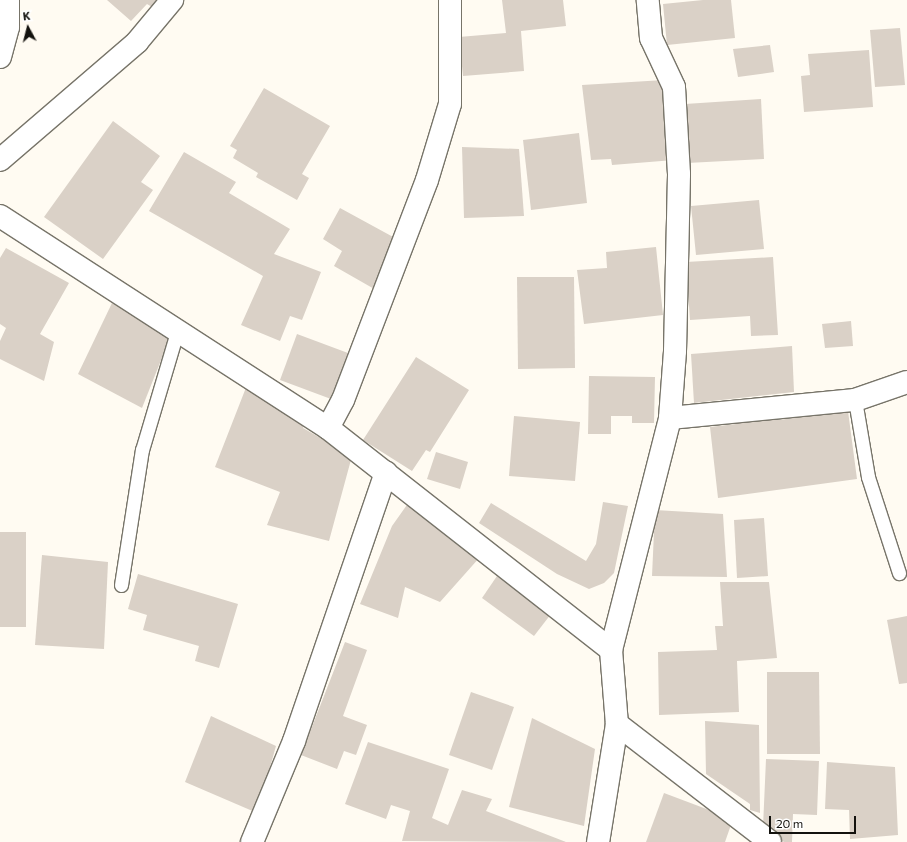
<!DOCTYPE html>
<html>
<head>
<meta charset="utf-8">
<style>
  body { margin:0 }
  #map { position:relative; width:907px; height:842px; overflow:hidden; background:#fffbf2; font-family:Commissioner,sans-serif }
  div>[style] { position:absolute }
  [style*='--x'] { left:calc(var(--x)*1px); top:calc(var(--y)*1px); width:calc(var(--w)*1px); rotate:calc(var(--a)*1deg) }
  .building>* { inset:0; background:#dad1c7 }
  .roads { filter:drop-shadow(1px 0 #777469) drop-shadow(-1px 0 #777469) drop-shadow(0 1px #777469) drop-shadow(0 -1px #777469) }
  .service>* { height:13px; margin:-6.5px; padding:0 6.5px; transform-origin:6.5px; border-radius:6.5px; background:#fff }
  .minor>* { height:22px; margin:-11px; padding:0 11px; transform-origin:11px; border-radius:11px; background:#fff }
  .tertiary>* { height:22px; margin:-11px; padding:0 11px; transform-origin:11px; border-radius:11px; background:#fff }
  span { translate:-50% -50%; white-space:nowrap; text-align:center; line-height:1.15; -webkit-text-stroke:3px #fff; paint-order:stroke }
  .north { position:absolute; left:8px; top:8px; width:40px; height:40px; -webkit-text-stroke:3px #fff; paint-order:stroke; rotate:353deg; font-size:11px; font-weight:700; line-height:16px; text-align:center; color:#13120e }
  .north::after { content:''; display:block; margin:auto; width:14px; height:18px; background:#13120e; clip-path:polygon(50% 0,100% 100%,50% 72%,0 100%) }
  .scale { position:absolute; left:769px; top:816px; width:87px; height:18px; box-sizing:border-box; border:2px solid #13120e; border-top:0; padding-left:5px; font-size:12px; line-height:14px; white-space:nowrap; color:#13120e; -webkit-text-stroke:3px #fff; paint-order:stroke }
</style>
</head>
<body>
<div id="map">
  <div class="building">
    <div style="clip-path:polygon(107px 0,165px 0,157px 10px,147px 4px,131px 21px)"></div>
    <div style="clip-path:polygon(502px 0,563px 0,566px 26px,521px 31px,524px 71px,463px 76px,459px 37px,506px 33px)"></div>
    <div style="clip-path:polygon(703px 0,731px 0,735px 38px,667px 45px,663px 4px)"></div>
    <div style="clip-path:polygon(900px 28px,905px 85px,875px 87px,870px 30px)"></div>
    <div style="clip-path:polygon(770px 45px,774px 72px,738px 77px,733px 49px)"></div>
    <div style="clip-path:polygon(869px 50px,873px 107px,804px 112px,801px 76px,810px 75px,808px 54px)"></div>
    <div style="clip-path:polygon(664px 80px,674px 160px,612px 165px,611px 159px,591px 160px,582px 85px)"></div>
    <div style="clip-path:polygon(264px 88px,330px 126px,302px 174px,309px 178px,297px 200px,256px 177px,258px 173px,233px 158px,237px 150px,230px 146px)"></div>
    <div style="clip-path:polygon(761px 99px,764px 159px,687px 163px,685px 104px)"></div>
    <div style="clip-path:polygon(113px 121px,160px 156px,141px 182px,153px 190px,103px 259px,44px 217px)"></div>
    <div style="clip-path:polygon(579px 133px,587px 203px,531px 210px,523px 140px)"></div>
    <div style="clip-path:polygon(462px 147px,519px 149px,524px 216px,464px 218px)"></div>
    <div style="clip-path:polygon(184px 152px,236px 182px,229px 193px,290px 229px,274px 254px,321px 272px,302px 320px,290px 316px,280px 341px,241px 325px,263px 276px,149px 211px)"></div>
    <div style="clip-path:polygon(759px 200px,764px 249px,696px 255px,691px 206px)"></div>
    <div style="clip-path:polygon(340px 208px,395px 238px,376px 290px,334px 266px,342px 251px,323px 239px)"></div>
    <div style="clip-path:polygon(656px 247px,663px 315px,584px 324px,577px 270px,607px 268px,606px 252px)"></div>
    <div style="clip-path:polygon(6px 248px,69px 283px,40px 334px,54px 342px,44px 381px,0 359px,0 341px,6px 328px,0 324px,0 258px)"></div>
    <div style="clip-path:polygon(773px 257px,778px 335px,751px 336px,750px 316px,690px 320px,686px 262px)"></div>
    <div style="clip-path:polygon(517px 277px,574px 277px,575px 368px,518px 369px)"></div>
    <div style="clip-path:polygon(112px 303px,171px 335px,142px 408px,78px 374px)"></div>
    <div style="clip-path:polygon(851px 321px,853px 346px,825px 348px,822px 324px)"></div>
    <div style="clip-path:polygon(297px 334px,348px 353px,331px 399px,280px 380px)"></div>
    <div style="clip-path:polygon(792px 346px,794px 392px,694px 403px,691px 354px)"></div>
    <div style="clip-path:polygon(416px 357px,469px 390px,430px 452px,426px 450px,412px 471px,363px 440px)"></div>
    <div style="clip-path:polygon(589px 376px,655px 377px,654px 423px,632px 423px,632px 416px,611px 416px,611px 434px,588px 434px)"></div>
    <div style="clip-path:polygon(247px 385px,306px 420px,303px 428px,352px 456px,329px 541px,267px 525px,280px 492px,215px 467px)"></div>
    <div style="clip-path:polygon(848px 411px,857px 479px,718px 498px,710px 427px,736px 424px,734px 418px,777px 413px,778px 420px)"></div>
    <div style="clip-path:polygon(514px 416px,580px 422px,575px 481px,509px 476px)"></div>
    <div style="clip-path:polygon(436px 452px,468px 462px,460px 489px,427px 479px)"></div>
    <div style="clip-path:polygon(409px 502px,480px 557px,440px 602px,405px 587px,398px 618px,360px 604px,392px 526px)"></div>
    <div style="clip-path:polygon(603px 502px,628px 506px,614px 573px,604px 583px,589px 589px,557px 574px,479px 523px,491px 503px,586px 561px,596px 544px)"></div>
    <div style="clip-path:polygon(655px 510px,723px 514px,727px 577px,652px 576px)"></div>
    <div style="clip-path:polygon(764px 518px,768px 576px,737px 578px,734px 520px)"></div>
    <div style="clip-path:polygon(0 532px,26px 532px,26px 627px,0 627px)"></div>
    <div style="clip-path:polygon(42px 555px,108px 562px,104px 649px,35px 645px)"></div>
    <div style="clip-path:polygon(138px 574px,238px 604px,219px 668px,195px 661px,199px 646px,143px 630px,147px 615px,128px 609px)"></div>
    <div style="clip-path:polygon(497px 576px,551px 614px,534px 636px,482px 598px)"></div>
    <div style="clip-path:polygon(720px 582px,769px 582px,777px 658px,737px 661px,739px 712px,659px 715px,658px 652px,717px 650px,715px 626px,723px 626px)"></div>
    <div style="clip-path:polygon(907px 616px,907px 683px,899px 684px,887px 620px)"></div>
    <div style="clip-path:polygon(345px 642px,367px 650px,343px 716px,367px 725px,356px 755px,344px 751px,337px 769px,301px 755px)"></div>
    <div style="clip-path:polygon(767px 672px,819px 672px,820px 754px,767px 754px)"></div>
    <div style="clip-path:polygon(471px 692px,514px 707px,492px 770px,449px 755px)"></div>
    <div style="clip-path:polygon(211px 716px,276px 746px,257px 813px,185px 782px)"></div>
    <div style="clip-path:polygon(532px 718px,595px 749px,584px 826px,509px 807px)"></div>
    <div style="clip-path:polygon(705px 721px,759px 725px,760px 813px,750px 810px,750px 804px,706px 774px)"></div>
    <div style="clip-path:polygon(368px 742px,449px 769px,432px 818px,448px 825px,462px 790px,492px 799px,486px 811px,566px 842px,402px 841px,410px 811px,391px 805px,386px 819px,345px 804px)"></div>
    <div style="clip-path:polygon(766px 759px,819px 761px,817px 815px,793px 814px,792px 842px,784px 842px,763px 827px)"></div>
    <div style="clip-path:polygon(827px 762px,895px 767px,898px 835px,850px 839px,849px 810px,825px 809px)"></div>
    <div style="clip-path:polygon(664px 793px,733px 819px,725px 842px,646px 842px)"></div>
  </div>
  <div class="roads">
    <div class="service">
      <div style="--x:855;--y:400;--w:78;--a:80.4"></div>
      <div style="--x:868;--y:477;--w:101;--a:72.1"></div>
      <div style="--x:121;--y:585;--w:137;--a:-81.2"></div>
      <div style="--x:142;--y:450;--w:123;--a:-73.5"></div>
    </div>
    <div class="minor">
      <div style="--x:0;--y:57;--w:31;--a:-75"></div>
      <div style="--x:8;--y:27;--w:27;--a:-90"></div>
      <div style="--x:0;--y:160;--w:181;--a:-40.7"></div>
      <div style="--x:137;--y:42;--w:55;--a:-50.2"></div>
      <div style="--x:670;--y:418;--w:186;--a:-5.6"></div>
      <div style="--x:855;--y:400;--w:55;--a:-19.1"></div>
      <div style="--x:328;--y:428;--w:32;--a:-62"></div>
      <div style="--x:343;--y:400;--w:235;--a:-69.1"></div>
      <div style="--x:427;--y:180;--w:79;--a:-73.2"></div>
      <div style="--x:450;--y:104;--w:104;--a:-90"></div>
      <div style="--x:611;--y:650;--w:239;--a:-75.7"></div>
      <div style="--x:670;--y:418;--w:67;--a:-85.7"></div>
      <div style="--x:675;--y:351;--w:177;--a:-88.7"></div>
      <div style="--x:679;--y:174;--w:87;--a:-93.3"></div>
      <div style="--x:674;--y:87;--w:54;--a:-115.1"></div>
      <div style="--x:651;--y:38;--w:38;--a:-95"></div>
      <div style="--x:617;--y:724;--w:193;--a:37.6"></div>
      <div style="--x:252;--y:842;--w:109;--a:-67.4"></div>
      <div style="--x:294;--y:741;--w:284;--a:-71.1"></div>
    </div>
    <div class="tertiary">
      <div style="--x:0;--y:216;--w:391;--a:32.9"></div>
      <div style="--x:328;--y:428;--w:360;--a:38.1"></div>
      <div style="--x:611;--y:650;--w:74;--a:85.4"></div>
      <div style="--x:617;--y:724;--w:120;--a:99.1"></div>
    </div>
  </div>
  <div class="north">K</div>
  <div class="scale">20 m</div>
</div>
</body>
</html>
